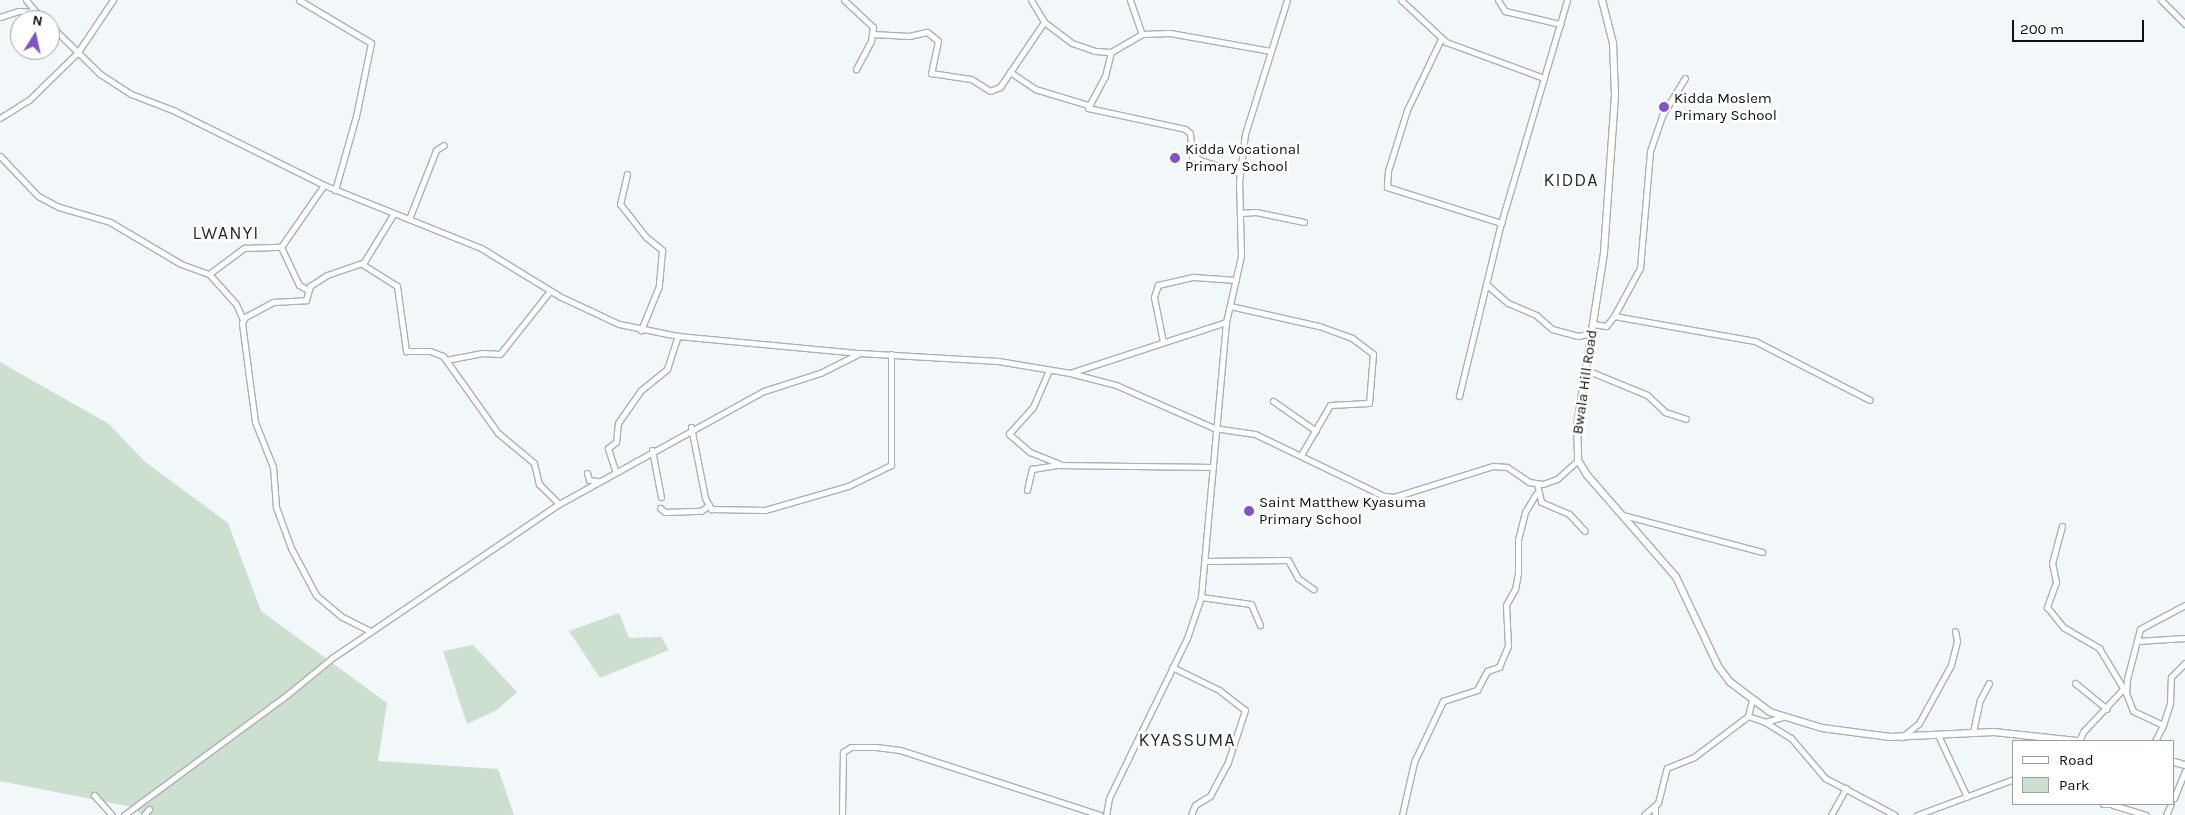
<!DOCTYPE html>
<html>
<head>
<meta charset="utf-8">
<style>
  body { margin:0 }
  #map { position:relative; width:2185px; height:815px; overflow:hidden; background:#f2f7fa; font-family:Karla,sans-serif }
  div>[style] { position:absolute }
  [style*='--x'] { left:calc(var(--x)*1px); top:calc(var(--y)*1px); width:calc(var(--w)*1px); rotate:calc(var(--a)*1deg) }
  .green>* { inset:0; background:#cddfce }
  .roads { filter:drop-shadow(1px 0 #acb0b4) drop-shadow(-1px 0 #acb0b4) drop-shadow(0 1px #acb0b4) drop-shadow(0 -1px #acb0b4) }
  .minor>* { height:5px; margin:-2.5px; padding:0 2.5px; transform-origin:2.5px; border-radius:2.5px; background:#fff }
  .tertiary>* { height:6px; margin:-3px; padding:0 3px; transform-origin:3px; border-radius:3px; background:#fff }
  .dots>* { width:14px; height:14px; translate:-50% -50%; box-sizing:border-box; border:2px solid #fff; border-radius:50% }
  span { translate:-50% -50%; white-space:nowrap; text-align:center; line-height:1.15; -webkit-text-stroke:5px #fff; paint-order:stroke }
  .poi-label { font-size:15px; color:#0e1011 }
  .left { translate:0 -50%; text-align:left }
  .street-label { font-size:15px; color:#0e1011 }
  .quarter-label { font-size:18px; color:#2c2f32; letter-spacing:1px }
  .legend { position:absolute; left:2012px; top:740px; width:162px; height:65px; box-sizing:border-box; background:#fff; border:1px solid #9f9fa0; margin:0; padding:6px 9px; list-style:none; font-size:15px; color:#0e1011 }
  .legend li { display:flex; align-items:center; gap:10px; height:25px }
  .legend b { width:25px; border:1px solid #9f9fa0 }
  .north { position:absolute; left:10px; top:10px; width:50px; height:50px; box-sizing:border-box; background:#fff; border:1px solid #9f9fa0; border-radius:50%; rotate:10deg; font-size:14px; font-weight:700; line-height:20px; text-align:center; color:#0e1011 }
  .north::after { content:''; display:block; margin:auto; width:18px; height:22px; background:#7f53cd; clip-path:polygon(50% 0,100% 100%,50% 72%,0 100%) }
  .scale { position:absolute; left:2012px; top:20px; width:132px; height:22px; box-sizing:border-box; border:2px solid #0e1011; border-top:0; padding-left:6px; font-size:15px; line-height:18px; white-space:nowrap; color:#0e1011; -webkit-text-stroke:4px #fff; paint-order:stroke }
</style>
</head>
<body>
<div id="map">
  <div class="green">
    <div style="clip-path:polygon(0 362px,109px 424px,144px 461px,228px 523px,261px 611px,387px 703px,378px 761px,498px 769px,514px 815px,142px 815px,132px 807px,0 781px)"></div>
    <div style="clip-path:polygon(619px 613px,629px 638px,661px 637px,669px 650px,600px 678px,569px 631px)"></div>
    <div style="clip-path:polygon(473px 645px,517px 692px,497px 710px,467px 724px,443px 651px)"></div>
  </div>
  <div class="roads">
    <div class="minor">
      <div style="--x:26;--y:0;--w:26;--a:50"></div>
      <div style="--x:299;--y:0;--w:84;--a:30.8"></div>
      <div style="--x:371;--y:43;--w:75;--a:101.6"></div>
      <div style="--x:356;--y:116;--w:77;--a:105.8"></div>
      <div style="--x:844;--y:0;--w:40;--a:43"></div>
      <div style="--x:873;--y:27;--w:14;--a:98"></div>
      <div style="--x:871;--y:41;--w:32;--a:118"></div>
      <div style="--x:1031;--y:0;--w:26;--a:59"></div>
      <div style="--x:1044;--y:22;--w:35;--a:37"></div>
      <div style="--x:1072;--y:43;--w:24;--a:19"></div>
      <div style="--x:1095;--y:51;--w:16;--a:4"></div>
      <div style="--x:1111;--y:52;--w:36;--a:-30"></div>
      <div style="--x:1142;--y:34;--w:28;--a:-2"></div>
      <div style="--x:1170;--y:33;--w:102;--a:10.2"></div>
      <div style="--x:1130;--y:0;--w:36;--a:71"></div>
      <div style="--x:1401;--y:0;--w:62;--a:43"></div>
      <div style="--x:1446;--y:42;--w:104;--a:20.2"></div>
      <div style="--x:1498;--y:0;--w:13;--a:58"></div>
      <div style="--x:1505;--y:11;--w:57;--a:13.3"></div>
      <div style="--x:2161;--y:0;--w:34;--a:45"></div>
      <div style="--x:0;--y:17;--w:19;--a:-18"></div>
      <div style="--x:18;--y:11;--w:16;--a:4"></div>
      <div style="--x:50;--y:25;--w:70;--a:44.4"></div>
      <div style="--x:100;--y:74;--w:37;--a:33"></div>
      <div style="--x:131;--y:94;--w:47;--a:21.1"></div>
      <div style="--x:175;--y:111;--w:166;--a:26.4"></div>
      <div style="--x:324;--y:185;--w:169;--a:21.9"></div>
      <div style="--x:481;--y:248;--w:92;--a:31.6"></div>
      <div style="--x:559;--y:296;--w:66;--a:25"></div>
      <div style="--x:619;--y:324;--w:60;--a:11.5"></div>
      <div style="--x:678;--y:336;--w:182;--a:5.4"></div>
      <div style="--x:859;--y:353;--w:139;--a:3.3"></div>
      <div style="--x:998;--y:361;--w:73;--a:9.5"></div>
      <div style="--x:1070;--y:373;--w:164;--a:-18.1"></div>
      <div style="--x:873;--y:34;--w:36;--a:3"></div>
      <div style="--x:909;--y:36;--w:18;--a:-13"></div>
      <div style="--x:927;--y:32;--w:14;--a:39"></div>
      <div style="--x:938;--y:41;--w:33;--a:102"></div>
      <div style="--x:931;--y:73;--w:40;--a:8.5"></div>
      <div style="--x:971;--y:79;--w:22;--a:32"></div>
      <div style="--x:990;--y:91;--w:11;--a:-22"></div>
      <div style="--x:1000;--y:87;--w:78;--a:-55.9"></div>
      <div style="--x:1441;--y:39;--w:79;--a:115.6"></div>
      <div style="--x:1407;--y:110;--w:64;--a:107.3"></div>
      <div style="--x:1388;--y:171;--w:16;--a:94"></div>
      <div style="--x:1387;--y:187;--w:120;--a:17.5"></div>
      <div style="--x:1111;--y:52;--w:25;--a:104"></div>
      <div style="--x:1105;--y:76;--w:36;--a:118"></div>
      <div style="--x:1088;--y:108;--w:99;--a:12.2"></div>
      <div style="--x:1185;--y:129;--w:6;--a:39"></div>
      <div style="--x:1190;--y:133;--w:24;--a:85"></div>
      <div style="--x:1192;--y:157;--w:50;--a:18.8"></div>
      <div style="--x:1010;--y:72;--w:30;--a:34"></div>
      <div style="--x:1035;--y:89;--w:55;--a:16.8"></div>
      <div style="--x:0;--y:118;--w:34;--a:-32"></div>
      <div style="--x:29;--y:100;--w:69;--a:-44.4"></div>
      <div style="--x:78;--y:52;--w:63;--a:-56.1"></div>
      <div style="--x:0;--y:156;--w:55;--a:46.5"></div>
      <div style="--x:38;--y:196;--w:24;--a:28"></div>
      <div style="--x:59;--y:207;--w:53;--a:16.4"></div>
      <div style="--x:110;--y:222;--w:82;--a:30.6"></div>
      <div style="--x:181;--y:264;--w:30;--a:20"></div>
      <div style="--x:209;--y:274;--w:40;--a:48"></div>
      <div style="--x:236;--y:304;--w:17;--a:66"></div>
      <div style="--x:627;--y:174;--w:31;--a:103"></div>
      <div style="--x:620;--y:204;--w:42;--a:51.8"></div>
      <div style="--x:646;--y:237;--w:21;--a:39"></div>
      <div style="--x:662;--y:250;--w:36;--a:95"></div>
      <div style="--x:659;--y:286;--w:48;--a:112.2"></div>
      <div style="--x:1240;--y:213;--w:16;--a:-4"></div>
      <div style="--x:1256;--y:212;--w:49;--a:11.8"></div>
      <div style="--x:409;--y:219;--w:74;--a:-68.6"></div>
      <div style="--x:436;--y:150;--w:9;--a:-32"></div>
      <div style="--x:281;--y:247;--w:42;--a:64.7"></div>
      <div style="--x:299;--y:285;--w:10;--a:29"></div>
      <div style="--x:362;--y:264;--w:41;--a:32.2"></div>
      <div style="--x:397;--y:286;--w:66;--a:82.1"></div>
      <div style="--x:406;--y:351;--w:24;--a:0"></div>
      <div style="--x:430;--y:351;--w:14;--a:21"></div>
      <div style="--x:443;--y:356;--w:95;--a:54.5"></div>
      <div style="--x:498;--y:433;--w:47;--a:39.8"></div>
      <div style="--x:534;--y:463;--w:22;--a:77"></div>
      <div style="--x:539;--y:484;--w:28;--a:45"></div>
      <div style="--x:209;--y:274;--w:44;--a:-36.6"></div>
      <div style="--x:244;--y:248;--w:37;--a:-2"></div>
      <div style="--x:281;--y:247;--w:75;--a:-55.3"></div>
      <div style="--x:1486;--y:284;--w:29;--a:41"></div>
      <div style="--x:1508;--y:303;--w:30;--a:23"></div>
      <div style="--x:1536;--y:315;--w:21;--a:41"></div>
      <div style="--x:1552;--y:329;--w:27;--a:15"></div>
      <div style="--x:1578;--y:336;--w:14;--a:-12"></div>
      <div style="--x:1230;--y:306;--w:91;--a:12.7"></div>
      <div style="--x:1319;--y:326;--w:35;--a:20"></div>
      <div style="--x:1352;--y:338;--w:26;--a:37"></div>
      <div style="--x:1373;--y:354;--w:49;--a:94.7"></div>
      <div style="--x:1369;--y:403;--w:39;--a:177"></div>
      <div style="--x:1330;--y:405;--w:58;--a:120.1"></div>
      <div style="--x:1614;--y:316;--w:143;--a:10.1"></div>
      <div style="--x:1755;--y:341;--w:129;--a:27.2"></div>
      <div style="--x:1593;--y:324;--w:13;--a:9"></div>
      <div style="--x:1606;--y:326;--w:13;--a:-51"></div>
      <div style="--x:1614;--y:316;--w:55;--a:-61.6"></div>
      <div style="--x:1640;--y:268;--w:117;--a:-85.1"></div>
      <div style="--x:1650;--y:151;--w:39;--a:-71"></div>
      <div style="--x:1663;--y:114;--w:42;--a:-58.6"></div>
      <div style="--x:1163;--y:342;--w:46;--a:-101.3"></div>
      <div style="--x:1154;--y:297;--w:13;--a:-72"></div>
      <div style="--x:1158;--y:285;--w:36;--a:-13"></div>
      <div style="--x:1193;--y:277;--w:43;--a:4"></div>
      <div style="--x:446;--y:360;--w:37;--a:-11"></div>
      <div style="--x:482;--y:353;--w:18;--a:3"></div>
      <div style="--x:500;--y:354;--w:80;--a:-51.6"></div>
      <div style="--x:1584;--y:369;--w:68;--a:22.4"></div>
      <div style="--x:1647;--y:395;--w:25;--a:43"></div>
      <div style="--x:1665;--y:412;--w:22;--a:18"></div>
      <div style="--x:1049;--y:370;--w:40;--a:113.4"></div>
      <div style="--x:1033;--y:407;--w:36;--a:132"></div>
      <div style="--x:1009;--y:434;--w:28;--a:41"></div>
      <div style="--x:1030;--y:452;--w:31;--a:22"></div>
      <div style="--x:1070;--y:373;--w:48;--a:14.6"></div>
      <div style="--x:1116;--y:385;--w:107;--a:23.7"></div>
      <div style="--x:1214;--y:428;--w:41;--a:8.3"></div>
      <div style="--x:1255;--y:434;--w:143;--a:25.7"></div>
      <div style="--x:1384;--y:496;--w:10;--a:6"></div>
      <div style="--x:1394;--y:497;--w:104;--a:-17.4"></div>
      <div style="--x:1493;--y:466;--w:14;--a:4"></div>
      <div style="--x:1507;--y:467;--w:27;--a:34"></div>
      <div style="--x:1529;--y:482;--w:14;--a:8"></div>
      <div style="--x:1543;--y:484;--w:15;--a:-20"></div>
      <div style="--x:1557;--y:479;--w:28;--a:-42"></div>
      <div style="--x:1459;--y:396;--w:178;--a:-76.4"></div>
      <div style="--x:1501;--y:223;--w:233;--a:-73.5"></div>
      <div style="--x:1273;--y:401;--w:52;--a:34.9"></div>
      <div style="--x:691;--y:427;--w:72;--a:78.8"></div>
      <div style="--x:705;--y:498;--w:13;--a:61"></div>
      <div style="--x:711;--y:509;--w:54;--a:1.1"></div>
      <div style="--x:765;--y:510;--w:86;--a:-16.1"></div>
      <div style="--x:848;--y:486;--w:48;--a:-26"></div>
      <div style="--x:891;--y:465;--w:111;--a:-90"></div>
      <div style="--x:652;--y:450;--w:48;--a:79.2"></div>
      <div style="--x:615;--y:470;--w:23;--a:-108"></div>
      <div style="--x:608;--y:448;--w:10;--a:-37"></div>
      <div style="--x:616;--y:442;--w:19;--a:-84"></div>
      <div style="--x:618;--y:423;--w:39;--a:-55"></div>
      <div style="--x:640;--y:391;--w:35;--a:-39"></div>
      <div style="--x:667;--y:369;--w:35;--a:-72"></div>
      <div style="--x:587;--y:473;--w:7;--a:74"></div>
      <div style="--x:589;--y:480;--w:8;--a:7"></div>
      <div style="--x:1537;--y:484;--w:18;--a:77"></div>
      <div style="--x:1541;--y:502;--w:30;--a:23"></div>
      <div style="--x:1569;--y:514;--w:23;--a:47"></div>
      <div style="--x:1027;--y:490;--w:22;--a:-77"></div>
      <div style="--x:1032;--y:469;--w:24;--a:-9"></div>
      <div style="--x:1056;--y:465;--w:157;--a:0.7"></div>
      <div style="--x:660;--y:508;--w:6;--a:39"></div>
      <div style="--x:665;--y:512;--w:36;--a:-2"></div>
      <div style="--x:701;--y:511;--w:10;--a:-37"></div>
      <div style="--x:1623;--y:515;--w:144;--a:14.9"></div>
      <div style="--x:2062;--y:526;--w:38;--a:105"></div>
      <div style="--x:2052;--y:563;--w:19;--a:78"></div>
      <div style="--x:2056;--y:582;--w:27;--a:110"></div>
      <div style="--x:2047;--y:607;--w:26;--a:51"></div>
      <div style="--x:2063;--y:627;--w:42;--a:30.3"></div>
      <div style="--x:2099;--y:648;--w:52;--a:59"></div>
      <div style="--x:1205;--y:561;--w:83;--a:-0.7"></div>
      <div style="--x:1288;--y:560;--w:21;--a:61"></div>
      <div style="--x:1298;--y:578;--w:19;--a:36"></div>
      <div style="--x:1201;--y:597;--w:50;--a:8"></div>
      <div style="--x:1251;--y:604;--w:23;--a:67"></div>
      <div style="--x:370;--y:631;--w:31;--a:-153"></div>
      <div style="--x:342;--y:617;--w:34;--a:-140"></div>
      <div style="--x:316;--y:595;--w:53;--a:-118"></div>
      <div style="--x:291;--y:548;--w:44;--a:-110.1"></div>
      <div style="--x:276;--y:507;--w:40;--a:-94.3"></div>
      <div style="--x:273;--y:467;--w:48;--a:-111.8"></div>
      <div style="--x:255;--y:422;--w:100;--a:-97.5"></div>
      <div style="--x:242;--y:323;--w:7;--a:-63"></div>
      <div style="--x:245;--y:317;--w:32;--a:-28"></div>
      <div style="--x:273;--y:302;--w:33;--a:-3"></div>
      <div style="--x:306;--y:300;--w:15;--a:-74"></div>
      <div style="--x:310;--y:286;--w:20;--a:-33"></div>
      <div style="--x:327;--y:275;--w:39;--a:-19"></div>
      <div style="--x:364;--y:262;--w:57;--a:-58.5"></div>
      <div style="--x:2137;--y:641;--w:48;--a:-3.6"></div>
      <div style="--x:1172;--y:667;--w:52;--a:26.1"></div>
      <div style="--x:1219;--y:690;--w:33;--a:38"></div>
      <div style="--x:1245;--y:710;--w:55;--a:108.1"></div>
      <div style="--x:1228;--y:762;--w:38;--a:118"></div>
      <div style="--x:1210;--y:796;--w:17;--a:149"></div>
      <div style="--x:1195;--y:805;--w:11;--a:112"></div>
      <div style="--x:2075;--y:683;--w:41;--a:39.1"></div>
      <div style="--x:1748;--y:716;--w:16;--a:-76"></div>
      <div style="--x:1765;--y:722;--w:31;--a:32"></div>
      <div style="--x:1791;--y:738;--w:52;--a:49.6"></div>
      <div style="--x:1825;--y:778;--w:79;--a:27.9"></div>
      <div style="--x:2163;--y:725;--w:23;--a:-72"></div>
      <div style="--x:2170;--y:703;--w:26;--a:-88"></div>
      <div style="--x:2171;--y:677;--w:20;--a:-45"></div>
      <div style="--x:1973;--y:732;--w:33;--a:-78"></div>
      <div style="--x:1980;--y:700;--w:19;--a:-62"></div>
      <div style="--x:1938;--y:735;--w:68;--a:64.9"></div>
      <div style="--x:1902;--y:737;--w:22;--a:-39"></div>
      <div style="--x:1919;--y:723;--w:66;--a:-61.1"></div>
      <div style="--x:1951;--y:665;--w:25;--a:-76"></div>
      <div style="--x:1957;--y:641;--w:10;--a:-101"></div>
      <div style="--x:2079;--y:741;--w:10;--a:-66"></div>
      <div style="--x:2083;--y:732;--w:60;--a:-47"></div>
      <div style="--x:2155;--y:741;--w:18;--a:-63"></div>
      <div style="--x:2163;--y:725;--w:33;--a:-155"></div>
      <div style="--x:2133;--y:711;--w:19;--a:-111"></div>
      <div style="--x:2126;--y:693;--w:14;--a:-86"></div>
      <div style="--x:2127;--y:679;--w:52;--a:-75.4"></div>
      <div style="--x:2140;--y:629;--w:51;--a:-28.1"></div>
      <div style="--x:94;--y:795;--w:27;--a:48"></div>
      <div style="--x:2174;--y:798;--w:29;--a:-68"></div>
      <div style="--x:2103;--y:804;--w:12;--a:0"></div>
      <div style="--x:2113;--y:805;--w:34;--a:17"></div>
      <div style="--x:1655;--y:807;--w:8;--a:90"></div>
      <div style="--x:124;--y:815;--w:204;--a:-36.4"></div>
      <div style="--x:288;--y:694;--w:57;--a:-39.3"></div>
      <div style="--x:332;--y:658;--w:274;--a:-34.2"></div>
      <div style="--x:559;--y:504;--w:234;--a:-28.9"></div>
      <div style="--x:764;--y:391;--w:59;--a:-17.8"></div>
      <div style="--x:820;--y:373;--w:42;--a:-26.6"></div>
      <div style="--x:144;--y:815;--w:8;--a:-50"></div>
      <div style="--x:842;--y:815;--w:63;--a:-89.1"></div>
      <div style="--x:843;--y:752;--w:9;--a:-32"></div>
      <div style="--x:851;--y:747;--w:25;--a:0"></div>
      <div style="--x:876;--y:747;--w:24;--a:7"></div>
      <div style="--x:900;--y:750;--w:210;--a:18"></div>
      <div style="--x:1106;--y:815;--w:17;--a:-80"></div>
      <div style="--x:1109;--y:798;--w:178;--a:-64"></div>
      <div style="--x:1187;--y:638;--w:43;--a:-71.1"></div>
      <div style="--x:1201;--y:597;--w:276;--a:-84.8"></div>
      <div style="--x:1226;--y:322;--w:68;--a:-77.2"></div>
      <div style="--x:1241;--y:256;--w:74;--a:-91.5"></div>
      <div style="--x:1239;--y:182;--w:48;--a:-82.9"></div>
      <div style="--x:1245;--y:134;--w:140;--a:-72.6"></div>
      <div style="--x:1402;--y:815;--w:54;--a:-77.2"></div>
      <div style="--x:1414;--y:762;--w:68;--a:-64.6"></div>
      <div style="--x:1443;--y:701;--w:36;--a:-18"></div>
      <div style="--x:1477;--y:690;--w:21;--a:-62"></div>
      <div style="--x:1487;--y:671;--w:13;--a:-18"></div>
      <div style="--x:1499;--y:667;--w:23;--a:-67"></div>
      <div style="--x:1508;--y:646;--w:41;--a:-92.8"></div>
      <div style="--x:1506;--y:605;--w:18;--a:-61"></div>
      <div style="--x:1515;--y:589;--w:16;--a:-79"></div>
      <div style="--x:1518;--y:573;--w:33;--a:-90"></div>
      <div style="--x:1518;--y:540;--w:29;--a:-76"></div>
      <div style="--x:1525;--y:512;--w:21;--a:-59"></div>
      <div style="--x:1644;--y:815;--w:18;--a:-41"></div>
      <div style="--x:1658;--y:803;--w:36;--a:-76"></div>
      <div style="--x:1667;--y:768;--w:29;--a:-22"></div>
      <div style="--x:1694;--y:757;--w:68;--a:-37.2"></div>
      <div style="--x:1748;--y:716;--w:18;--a:19"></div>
      <div style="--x:1765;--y:722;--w:18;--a:-16"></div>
      <div style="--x:1831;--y:815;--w:31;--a:-61"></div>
      <div style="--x:1917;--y:815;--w:103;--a:-20.4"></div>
      <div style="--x:2166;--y:815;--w:12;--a:-66"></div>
    </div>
    <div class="tertiary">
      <div style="--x:1602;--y:0;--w:44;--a:75.7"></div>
      <div style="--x:1613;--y:43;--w:52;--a:87.8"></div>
      <div style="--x:1615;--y:95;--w:158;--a:94"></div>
      <div style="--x:1604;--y:253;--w:175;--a:98.9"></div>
      <div style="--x:1577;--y:426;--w:34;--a:88"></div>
      <div style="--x:1578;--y:460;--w:17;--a:59"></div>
      <div style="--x:1587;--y:475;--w:135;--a:48.9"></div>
      <div style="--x:1676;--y:577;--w:98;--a:64.7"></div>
      <div style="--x:1718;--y:666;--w:20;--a:53"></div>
      <div style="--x:1730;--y:682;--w:50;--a:36.9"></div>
      <div style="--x:1770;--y:712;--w:54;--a:17.1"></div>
      <div style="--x:1822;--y:728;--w:69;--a:7.5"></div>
      <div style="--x:1890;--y:737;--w:104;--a:-2.8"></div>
      <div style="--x:1994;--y:732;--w:83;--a:6.2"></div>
      <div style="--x:2174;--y:762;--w:11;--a:15"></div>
    </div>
  </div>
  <div class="dots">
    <div style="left:1664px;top:107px;background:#7f53cd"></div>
    <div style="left:1175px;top:158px;background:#7f53cd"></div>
    <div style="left:1249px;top:511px;background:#7f53cd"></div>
  </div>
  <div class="poi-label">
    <span class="left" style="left:1674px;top:107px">Kidda Moslem<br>Primary School</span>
    <span class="left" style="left:1185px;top:158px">Kidda Vocational<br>Primary School</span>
    <span class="left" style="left:1259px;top:511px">Saint Matthew Kyasuma<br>Primary School</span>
  </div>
  <div class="street-label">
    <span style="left:1585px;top:382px;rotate:-82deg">Bwala Hill Road</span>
  </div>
  <div class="quarter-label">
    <span style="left:1571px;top:180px">KIDDA</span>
    <span style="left:226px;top:233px">LWANYI</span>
    <span style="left:1187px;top:740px">KYASSUMA</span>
  </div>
  <ul class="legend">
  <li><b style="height:6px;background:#fff"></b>Road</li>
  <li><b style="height:14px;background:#cddfce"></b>Park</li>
  </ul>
  <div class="north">N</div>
  <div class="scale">200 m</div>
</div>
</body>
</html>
